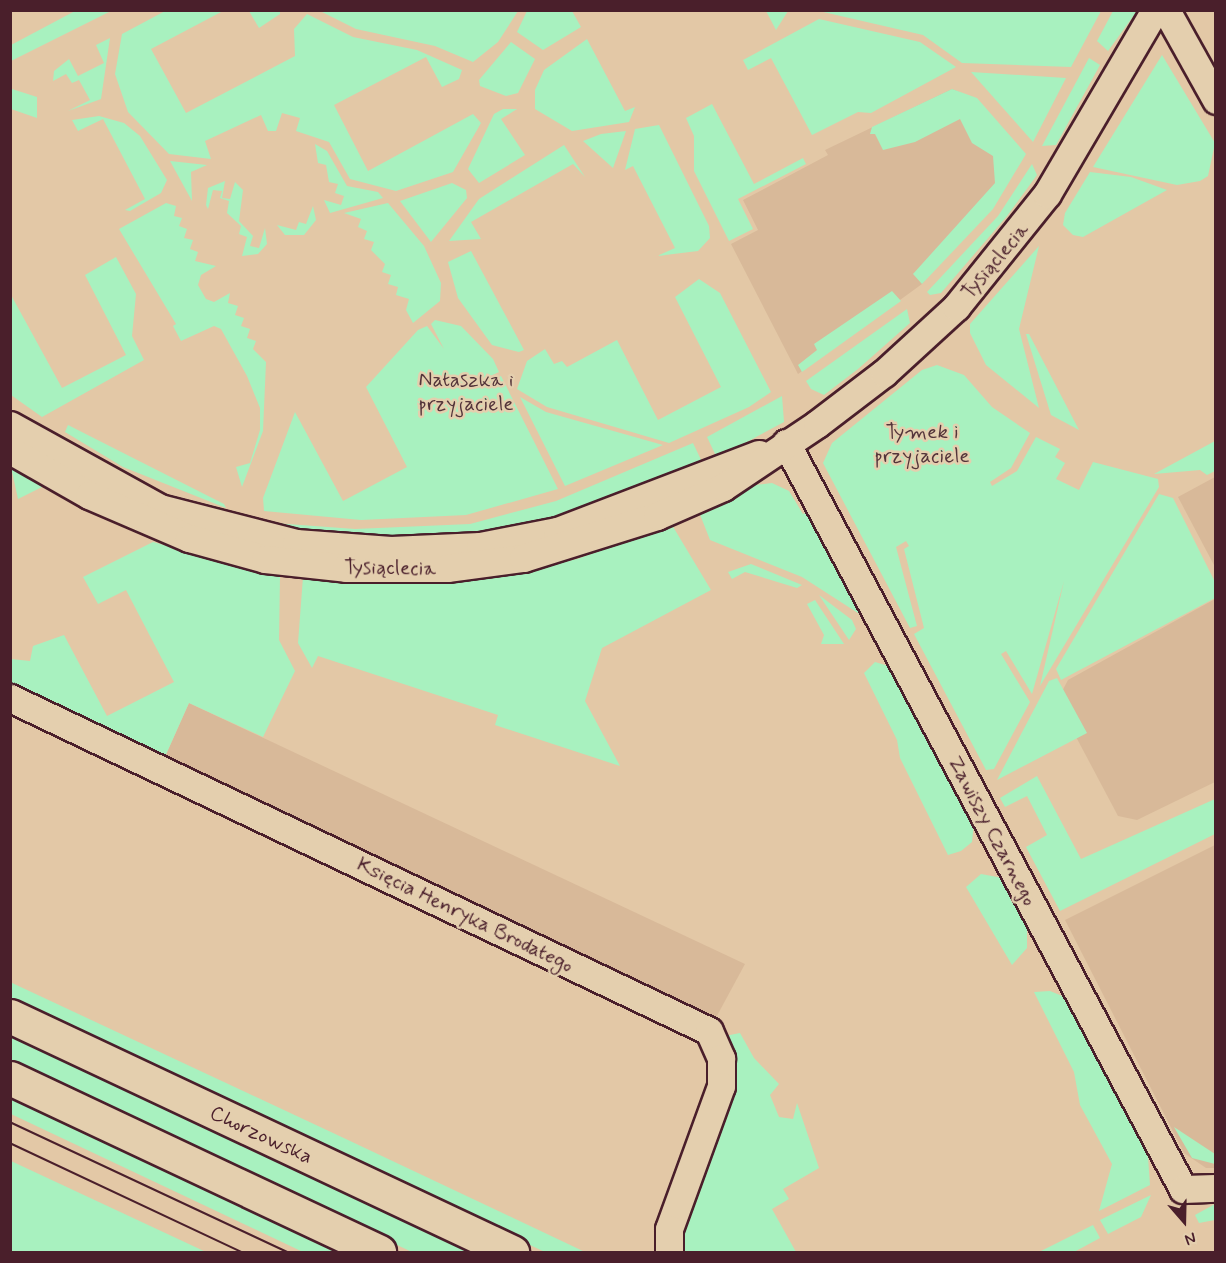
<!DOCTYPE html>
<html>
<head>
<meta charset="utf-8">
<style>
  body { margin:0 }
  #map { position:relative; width:1226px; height:1263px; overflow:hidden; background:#e3c8a6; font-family:Mynerve,sans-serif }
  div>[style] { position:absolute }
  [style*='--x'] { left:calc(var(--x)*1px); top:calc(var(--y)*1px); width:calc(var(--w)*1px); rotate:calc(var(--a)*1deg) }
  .built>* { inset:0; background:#d8b999 }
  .green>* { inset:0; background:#a8f1bf }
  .roads { filter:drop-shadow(2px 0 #4a1f2b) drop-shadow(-2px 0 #4a1f2b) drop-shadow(0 2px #4a1f2b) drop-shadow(0 -2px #4a1f2b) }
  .minor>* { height:27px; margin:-13.5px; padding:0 13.5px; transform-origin:13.5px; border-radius:13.5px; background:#e4cfae }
  .major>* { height:33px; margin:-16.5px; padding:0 16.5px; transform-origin:16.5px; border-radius:16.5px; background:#e4cfae }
  .tram>* { height:1.5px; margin:-0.75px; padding:0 0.75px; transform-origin:0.75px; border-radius:0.75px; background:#4a1f2b }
  span { translate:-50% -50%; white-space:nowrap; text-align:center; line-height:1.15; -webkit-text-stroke:5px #e4cfae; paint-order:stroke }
  .street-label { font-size:21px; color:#4a1f2b }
  .park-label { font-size:21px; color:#53343a }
  .frame { position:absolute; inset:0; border:12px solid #4a1f2b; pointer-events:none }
  .north { position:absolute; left:1154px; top:1191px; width:60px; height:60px; -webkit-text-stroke:4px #e4cfae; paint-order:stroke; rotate:160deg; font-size:16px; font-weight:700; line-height:24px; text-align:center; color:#4a1f2b }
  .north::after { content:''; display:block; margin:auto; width:21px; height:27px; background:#4a1f2b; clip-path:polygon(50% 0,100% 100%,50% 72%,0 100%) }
</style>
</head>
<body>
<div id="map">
  <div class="built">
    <div style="clip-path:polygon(952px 89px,977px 99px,1008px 137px,1017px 164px,922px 284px,798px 374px,731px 244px,758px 230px,743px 200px,828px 155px,825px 150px)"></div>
    <div style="clip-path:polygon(1215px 477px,1215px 567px,1178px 497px)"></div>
    <div style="clip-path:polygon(1215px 599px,1215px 782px,1137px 820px,1118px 816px,1057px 701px,1068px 680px)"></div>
    <div style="clip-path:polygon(189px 703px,745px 964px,712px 1025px,164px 759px)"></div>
    <div style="clip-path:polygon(1215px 845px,1215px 1168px,1206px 1168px,1184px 1153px,1065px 920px)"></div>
  </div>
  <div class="green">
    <div style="clip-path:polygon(167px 10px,223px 11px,151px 49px,186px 113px,295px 56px,294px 29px,307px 14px,353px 37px,417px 50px,462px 70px,459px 79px,442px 87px,426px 57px,334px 105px,368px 171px,473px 114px,481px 123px,453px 172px,396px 191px,350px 179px,329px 142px,296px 131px,300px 118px,282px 113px,276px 131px,268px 131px,261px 115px,205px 141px,211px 159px,169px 154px,128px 112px,115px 74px,122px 34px)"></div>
    <div style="clip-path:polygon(75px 11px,111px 11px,11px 61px,11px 45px)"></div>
    <div style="clip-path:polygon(249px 11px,280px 11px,280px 14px,259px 28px)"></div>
    <div style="clip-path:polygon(320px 11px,518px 10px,518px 11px,498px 42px,473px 62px,435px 46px,356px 29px)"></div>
    <div style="clip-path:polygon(527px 11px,572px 11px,581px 27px,543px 50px,517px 32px)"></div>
    <div style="clip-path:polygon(766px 11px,788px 11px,776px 30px)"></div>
    <div style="clip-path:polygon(819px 11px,1101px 11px,1071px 67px,962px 63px,923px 35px)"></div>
    <div style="clip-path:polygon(1113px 11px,1137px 11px,1108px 51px,1097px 41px)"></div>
    <div style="clip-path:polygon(819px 19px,920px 42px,956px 67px,871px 113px,858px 112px,812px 135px,771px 58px,748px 70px,743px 60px)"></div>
    <div style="clip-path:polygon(110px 38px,101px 99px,68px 111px,90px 100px,79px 80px,72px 83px,66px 74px,53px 81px,54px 71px,69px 59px,78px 76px,104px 63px,96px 45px)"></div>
    <div style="clip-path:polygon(587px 39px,625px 111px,635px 107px,629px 122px,572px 131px,535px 109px,535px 90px,544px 70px)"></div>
    <div style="clip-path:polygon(511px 42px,535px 59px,518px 93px,506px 96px,480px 86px,479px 80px)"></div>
    <div style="clip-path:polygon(1162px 55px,1215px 143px,1208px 176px,1200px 181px,1177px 185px,1093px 167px)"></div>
    <div style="clip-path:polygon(1089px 58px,1100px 65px,1056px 145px,1042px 146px)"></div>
    <div style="clip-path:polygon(971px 72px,1066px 78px,1033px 142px)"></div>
    <div style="clip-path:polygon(12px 89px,37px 97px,37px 118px,11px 109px)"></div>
    <div style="clip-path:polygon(952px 89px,977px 98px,1026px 154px,993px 209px,922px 284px,913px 274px,995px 183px,993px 156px,972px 143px,960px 119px,915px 142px,883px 150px,875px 134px,870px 134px,872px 127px)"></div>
    <div style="clip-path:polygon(712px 104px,754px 184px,803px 158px,806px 164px,738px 199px,753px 229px,729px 241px,694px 171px,694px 136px,686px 118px)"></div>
    <div style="clip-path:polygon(503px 109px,517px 109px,501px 119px,525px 155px,479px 183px,468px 169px,494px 114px)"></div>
    <div style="clip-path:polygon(99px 116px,124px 123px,140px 136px,167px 180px,161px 193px,130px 211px,125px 210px,145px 199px,103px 119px,78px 131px,72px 120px)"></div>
    <div style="clip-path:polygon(659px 125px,709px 226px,710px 238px,698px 251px,657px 256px,675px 248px,633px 166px,625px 170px,635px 129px)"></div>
    <div style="clip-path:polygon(626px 131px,613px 168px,583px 141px,601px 134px)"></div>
    <div style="clip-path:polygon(315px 144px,327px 151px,347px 186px,378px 192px,383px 198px,330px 213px,324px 200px,341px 205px,344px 196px,335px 193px,338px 184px,329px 182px,326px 165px,318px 163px)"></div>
    <div style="clip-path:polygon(564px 145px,585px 177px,573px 164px,471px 222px,481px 239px,449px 241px,479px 199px)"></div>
    <div style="clip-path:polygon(170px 161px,207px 165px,191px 172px,192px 201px)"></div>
    <div style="clip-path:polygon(1032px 164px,1037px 175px,1007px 216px,941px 293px,930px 295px,927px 292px,998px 216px)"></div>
    <div style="clip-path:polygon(1090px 172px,1131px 177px,1167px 190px,1083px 237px,1073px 235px,1063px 225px,1065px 213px)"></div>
    <div style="clip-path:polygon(225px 181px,222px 198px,230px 199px,235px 182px,243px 190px,239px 221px,253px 236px,250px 246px,259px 248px,265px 228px,267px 244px,258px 254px,242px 256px,247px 237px,239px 234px,241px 226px,227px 213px,229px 201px,220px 198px,222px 191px,213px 190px,208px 209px,206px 205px,208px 188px)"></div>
    <div style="clip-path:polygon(452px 183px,466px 190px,467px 198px,431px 242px,400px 201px)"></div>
    <div style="clip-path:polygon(166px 203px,176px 206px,174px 216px,182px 218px,179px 226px,187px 229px,184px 238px,193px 240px,190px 249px,198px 252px,195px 261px,216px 266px,201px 275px,198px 285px,206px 299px,214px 302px,230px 293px,228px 303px,238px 306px,235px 315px,244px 318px,241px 326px,250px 329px,247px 338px,256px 341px,253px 349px,266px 362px,263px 431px,242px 487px,236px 467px,250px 463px,260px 430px,260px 408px,247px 376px,221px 329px,214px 326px,181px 341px,173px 326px,176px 324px,119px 229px)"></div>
    <div style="clip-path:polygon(388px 203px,424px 246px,441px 283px,440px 301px,413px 323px,406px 310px,409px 299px,396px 295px,398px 287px,388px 284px,391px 275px,382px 272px,385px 264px,371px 250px,374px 242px,364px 239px,367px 231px,358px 227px,361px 219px,344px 213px)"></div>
    <div style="clip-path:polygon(313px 206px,316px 220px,304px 235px,285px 235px,277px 225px,296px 230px,299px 222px,306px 224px)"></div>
    <div style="clip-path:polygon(1039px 246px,1019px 329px,1039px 408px,986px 365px,970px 333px,970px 324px)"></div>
    <div style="clip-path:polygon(471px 251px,524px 350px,519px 352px,492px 345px,458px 298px,448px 262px)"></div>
    <div style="clip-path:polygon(116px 257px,136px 294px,132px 336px,144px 360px,42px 417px,11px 395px,11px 295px,62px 388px,126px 355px,85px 275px)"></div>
    <div style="clip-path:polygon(699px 279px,720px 293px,771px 392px,749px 407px,669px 443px,547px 407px,517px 389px,527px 361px,545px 349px,554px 364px,562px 361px,567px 367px,617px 340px,658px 420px,721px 387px,675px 297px)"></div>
    <div style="clip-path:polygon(892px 291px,901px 301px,802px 372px,798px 365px,817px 350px,814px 344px)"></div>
    <div style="clip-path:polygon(907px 309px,910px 323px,858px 369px,824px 395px,811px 389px,806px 381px)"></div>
    <div style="clip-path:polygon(435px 320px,461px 326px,493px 359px,499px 372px,486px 378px,489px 382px,501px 376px,558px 489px,466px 515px,361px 520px,264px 511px,263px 498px,295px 412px,343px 501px,407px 467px,366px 387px,418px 330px,427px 326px,444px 349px,431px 324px)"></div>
    <div style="clip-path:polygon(1026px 334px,1029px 334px,1079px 430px,1051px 415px)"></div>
    <div style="clip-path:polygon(937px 365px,964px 375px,992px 407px,1030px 433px,1011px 468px,990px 482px,992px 486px,1017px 471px,1036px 437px,1060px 449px,1055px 457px,1065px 463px,1056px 479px,1079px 490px,1093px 462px,1158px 479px,1159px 487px,1040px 686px,1064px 581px,1032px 694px,1006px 651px,1001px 654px,1030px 702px,994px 769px,986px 770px,914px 634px,924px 628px,904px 549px,909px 546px,906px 541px,896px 547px,917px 626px,910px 628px,823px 463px,832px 443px,922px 370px)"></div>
    <div style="clip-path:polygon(782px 396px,784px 422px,717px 458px,707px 437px)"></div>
    <div style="clip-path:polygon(520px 397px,546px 412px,663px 445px,565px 486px)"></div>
    <div style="clip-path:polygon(68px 425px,224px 504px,226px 508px,123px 467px,65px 432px)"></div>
    <div style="clip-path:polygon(1215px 441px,1215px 471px,1207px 475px,1200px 470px,1154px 474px)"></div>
    <div style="clip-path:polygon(693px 443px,703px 464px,511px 533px,329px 539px,260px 522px,355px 529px,470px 524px,556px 501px)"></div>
    <div style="clip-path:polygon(11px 467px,44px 486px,18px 499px)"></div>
    <div style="clip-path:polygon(772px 483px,789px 491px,803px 514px,809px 511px,861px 615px,802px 577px,710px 540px,699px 512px,755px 485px)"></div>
    <div style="clip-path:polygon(1159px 494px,1173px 498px,1215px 582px,1215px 598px,1061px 680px,1056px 669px)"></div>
    <div style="clip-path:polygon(672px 525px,711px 590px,602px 648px,585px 701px,620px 766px,495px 725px,498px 715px,318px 656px,312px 668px,298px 643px,303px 577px,417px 584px,516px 573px,577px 559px)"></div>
    <div style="clip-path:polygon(153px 542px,280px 577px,279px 640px,295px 671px,263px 737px,189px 703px,164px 759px,11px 686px,11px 659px,30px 661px,33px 646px,64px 635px,107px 716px,174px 682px,126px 590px,98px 604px,83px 577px)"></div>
    <div style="clip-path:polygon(751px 564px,802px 585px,797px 588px,745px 572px,732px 579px,728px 572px)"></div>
    <div style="clip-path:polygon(819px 595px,852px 620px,856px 629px,849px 640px)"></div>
    <div style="clip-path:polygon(815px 600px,844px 644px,821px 644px,824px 635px,807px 604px)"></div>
    <div style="clip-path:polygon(875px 662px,892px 667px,974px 823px,972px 842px,961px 851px,948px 855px,900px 758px,897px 740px,864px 673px)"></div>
    <div style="clip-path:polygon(1057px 678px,1087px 733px,997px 780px,1049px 681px)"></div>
    <div style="clip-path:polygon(1037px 776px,1081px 859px,1215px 799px,1215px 834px,1060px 911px,1026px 847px,1047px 835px,1027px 796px,1005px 807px,1000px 798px)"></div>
    <div style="clip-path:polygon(981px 874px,1003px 878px,1027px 922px,1027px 948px,1012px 965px,966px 887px)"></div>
    <div style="clip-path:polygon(10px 982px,348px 1140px,585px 1252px,545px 1252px,327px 1150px,11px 1001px)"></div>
    <div style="clip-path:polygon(1050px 991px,1067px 998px,1148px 1157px,1150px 1185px,1099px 1211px,1112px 1164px,1080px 1105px,1074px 1072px,1034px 992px)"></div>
    <div style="clip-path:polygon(10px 1033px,476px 1252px,412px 1252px,11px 1063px)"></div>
    <div style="clip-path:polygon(740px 1033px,754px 1058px,779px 1084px,770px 1095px,779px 1117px,793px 1119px,797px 1103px,819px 1168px,783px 1189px,789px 1199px,772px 1209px,796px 1252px,682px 1252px,682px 1229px,725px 1036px)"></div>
    <div style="clip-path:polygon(10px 1094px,345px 1252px,303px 1252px,11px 1114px)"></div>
    <div style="clip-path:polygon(1174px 1127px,1215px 1154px,1215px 1164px,1192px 1158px)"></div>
    <div style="clip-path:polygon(10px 1161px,11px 1161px,206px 1252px,11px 1252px)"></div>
    <div style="clip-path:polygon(1151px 1195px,1141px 1217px,1108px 1234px,1100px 1220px)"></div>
    <div style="clip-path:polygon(1215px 1204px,1215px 1220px,1199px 1223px,1195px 1215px)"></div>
    <div style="clip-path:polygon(1093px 1225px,1100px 1238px,1074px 1252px,1039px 1252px)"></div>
  </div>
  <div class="roads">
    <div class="minor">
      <div style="--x:1166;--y:10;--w:103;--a:60.9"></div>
      <div style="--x:10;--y:425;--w:171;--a:29"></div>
      <div style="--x:160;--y:508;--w:140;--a:14.4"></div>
      <div style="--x:296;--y:543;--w:95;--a:4.2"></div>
      <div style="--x:391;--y:550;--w:89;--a:-2.6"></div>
      <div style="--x:480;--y:546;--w:78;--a:-11"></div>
      <div style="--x:557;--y:531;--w:216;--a:-20.9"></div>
      <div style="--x:786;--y:443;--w:845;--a:61.98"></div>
      <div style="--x:1183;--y:1189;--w:33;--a:-2"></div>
      <div style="--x:10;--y:450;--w:91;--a:29.7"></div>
      <div style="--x:89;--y:495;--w:109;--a:23.3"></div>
      <div style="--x:189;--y:538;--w:79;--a:15.4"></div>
      <div style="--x:265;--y:559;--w:81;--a:6.3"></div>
      <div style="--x:346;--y:568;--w:101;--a:0"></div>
      <div style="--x:447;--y:568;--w:77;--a:-7.5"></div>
      <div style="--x:523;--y:558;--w:140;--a:-17.4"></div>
      <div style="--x:657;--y:516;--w:72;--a:-23.7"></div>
      <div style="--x:723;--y:487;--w:113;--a:-33.8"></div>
      <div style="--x:817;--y:424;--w:84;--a:-37.3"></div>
      <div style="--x:884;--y:373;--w:98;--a:-42.5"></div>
      <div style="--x:956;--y:307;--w:145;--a:-51.2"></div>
      <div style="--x:1047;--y:194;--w:213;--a:-59.6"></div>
      <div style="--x:10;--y:698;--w:774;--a:25.47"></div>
      <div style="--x:709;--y:1031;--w:30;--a:66"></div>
      <div style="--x:721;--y:1058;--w:28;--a:90"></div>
      <div style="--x:721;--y:1086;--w:152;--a:110"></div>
      <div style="--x:669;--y:1229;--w:23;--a:90"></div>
    </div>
    <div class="major">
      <div style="--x:10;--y:1016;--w:555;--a:25.18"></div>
      <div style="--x:10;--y:1078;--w:408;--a:25.2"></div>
    </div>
  </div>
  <div class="tram">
    <div style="--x:10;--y:1122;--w:306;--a:25.1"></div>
    <div style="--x:10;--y:1143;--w:256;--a:25.2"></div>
  </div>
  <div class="street-label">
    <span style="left:995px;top:261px;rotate:-50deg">Tysiąclecia</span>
    <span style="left:390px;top:568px;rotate:1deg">Tysiąclecia</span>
    <span style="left:992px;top:831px;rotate:62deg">Zawiszy Czarnego</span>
    <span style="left:465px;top:915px;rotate:26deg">Księcia Henryka Brodatego</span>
    <span style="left:261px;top:1135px;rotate:25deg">Chorzowska</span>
  </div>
  <div class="park-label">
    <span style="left:466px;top:392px">Nataszka i<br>przyjaciele</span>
    <span style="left:922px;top:444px">Tymek i<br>przyjaciele</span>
  </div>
  <div class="frame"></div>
  <div class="north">N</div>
</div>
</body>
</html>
